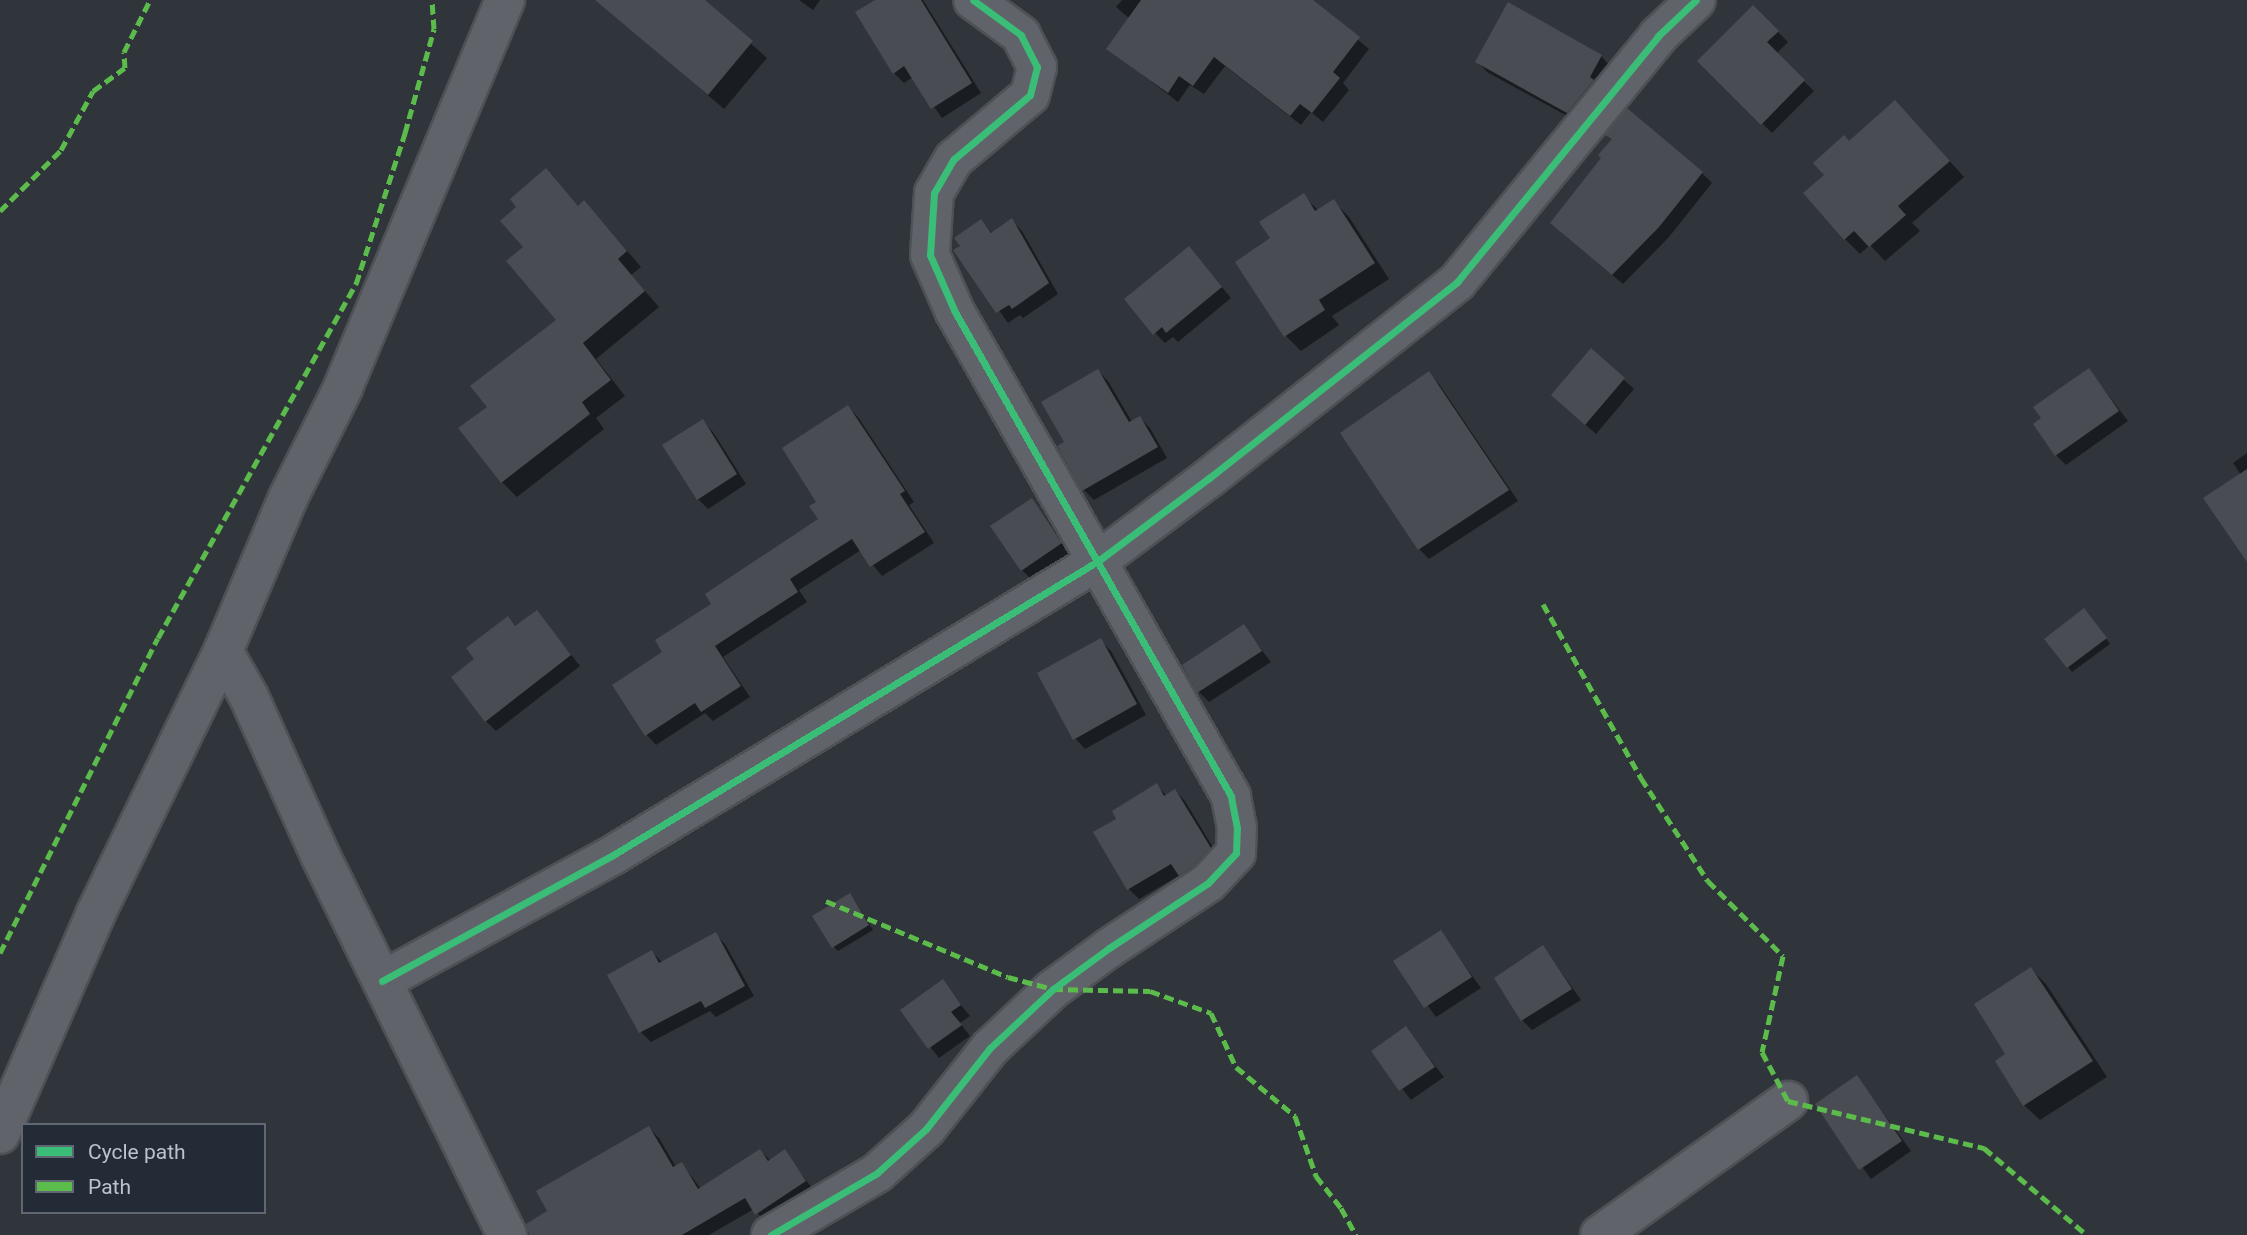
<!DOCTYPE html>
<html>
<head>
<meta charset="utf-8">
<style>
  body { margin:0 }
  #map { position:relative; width:2247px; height:1235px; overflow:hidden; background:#30353c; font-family:Roboto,sans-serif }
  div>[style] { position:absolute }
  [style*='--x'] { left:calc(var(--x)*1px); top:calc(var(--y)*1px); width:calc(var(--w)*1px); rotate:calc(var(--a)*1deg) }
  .shadow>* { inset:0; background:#0007 }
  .building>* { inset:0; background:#494d53 }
  .roads { filter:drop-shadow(2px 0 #4e5156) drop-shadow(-2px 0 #4e5156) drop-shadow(0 2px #4e5156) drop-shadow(0 -2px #4e5156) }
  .minor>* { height:38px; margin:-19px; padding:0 19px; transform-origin:19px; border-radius:19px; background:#60636a }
  .quiet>* { height:5px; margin-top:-2.5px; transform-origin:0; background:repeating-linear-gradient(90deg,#5cbc4b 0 10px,transparent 0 15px) }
  .cycleway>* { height:7px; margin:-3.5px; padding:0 3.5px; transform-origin:3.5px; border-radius:3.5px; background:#3abd76 }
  span { translate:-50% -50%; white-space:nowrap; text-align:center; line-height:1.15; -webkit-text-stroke:5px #232b36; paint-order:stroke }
  .legend { position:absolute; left:21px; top:1123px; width:245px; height:91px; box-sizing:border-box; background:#232b36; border:2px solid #606772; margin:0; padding:9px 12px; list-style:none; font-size:21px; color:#bcc1cb }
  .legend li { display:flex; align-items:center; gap:14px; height:35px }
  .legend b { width:35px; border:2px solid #606772 }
</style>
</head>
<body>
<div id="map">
  <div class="shadow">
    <div style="clip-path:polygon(621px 0,702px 0,767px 58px,724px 109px,611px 12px)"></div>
    <div style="clip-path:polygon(799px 0,820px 0,813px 10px)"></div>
    <div style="clip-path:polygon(878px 0,923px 0,981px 93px,942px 118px,913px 77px,904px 83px,894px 73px)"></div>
    <div style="clip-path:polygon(1122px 0,1310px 0,1369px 49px,1343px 83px,1349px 90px,1323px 122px,1311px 112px,1301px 125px,1225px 66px,1204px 94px,1190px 85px,1178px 102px,1109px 49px,1130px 19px,1116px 7px)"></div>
    <div style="clip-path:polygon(1753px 7px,1788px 42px,1776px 54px,1814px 91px,1772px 133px,1699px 61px)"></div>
    <div style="clip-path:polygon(1601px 56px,1611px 67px,1578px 122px,1487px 72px,1477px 61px)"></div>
    <div style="clip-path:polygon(1910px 117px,1964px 177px,1912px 223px,1920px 231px,1885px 261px,1870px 245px,1860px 254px,1845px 239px,1826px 175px,1849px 143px)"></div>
    <div style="clip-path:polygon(546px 171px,579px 207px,584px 203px,599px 218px,641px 267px,631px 275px,659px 307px,596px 359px,625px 396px,596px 418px,604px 429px,517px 497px,502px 482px,489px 407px,558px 320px,525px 248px,519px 207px)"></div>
    <div style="clip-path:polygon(1702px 173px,1712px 183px,1669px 237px,1623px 284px,1562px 233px)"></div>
    <div style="clip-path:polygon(1303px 196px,1319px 211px,1333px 201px,1349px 217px,1389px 279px,1332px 316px,1339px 325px,1301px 351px,1286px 336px,1272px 239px)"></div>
    <div style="clip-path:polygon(1012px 220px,1022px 231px,1058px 294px,1023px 318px,1020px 315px,1008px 323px,956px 250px,981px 221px,993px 234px)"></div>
    <div style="clip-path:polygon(1189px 248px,1231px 298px,1178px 342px,1173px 337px,1165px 343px,1155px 333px)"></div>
    <div style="clip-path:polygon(1592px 351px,1634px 389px,1596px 434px,1563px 405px)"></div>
    <div style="clip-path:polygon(2089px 370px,2128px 421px,2066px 465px,2056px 455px,2043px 418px)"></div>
    <div style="clip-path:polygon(1098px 371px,1108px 381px,1132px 422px,1140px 418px,1150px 428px,1167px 458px,1094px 500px,1084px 490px,1059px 447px,1066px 443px)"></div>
    <div style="clip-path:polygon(1429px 373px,1439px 384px,1518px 501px,1429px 559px,1419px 549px)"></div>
    <div style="clip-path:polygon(848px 407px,858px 417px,914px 502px,909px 505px,934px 543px,882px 576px,861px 550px,799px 590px,807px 602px,723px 657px,750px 697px,713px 721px,705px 713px,656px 745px,646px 734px,665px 652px,714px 604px,820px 520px,819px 502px)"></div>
    <div style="clip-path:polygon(702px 421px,713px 432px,746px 484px,708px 509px,698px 499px)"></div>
    <div style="clip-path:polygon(2247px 453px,2247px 555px,2241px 475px,2233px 463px)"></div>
    <div style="clip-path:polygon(1032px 500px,1071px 554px,1032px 580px,1022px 570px)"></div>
    <div style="clip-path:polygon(537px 612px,580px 666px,496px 731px,486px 721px,476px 659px,507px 618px,517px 627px)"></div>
    <div style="clip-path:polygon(2089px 615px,2110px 644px,2072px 672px,2068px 667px)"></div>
    <div style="clip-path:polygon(1244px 627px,1271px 662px,1209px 702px,1199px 692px,1184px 666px)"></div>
    <div style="clip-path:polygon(1100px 640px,1111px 651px,1146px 715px,1085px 749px,1075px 738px)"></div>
    <div style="clip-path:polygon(1156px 785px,1167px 796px,1175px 791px,1185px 801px,1220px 859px,1190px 885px,1180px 875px,1139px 899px,1129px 889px,1095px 833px,1119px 819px)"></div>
    <div style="clip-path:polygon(854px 900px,873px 930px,838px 951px,834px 947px)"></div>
    <div style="clip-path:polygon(1441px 933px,1481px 988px,1436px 1017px,1396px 961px)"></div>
    <div style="clip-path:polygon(715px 934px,725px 944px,754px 996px,716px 1017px,710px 1011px,651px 1042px,641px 1032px,610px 976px,652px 952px,663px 963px)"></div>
    <div style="clip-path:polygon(1543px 947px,1581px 1000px,1532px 1030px,1522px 1020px)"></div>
    <div style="clip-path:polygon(2031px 969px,2046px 984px,2107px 1077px,2040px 1120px,2024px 1105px,2008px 1055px)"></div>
    <div style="clip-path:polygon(942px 982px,970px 1016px,960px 1023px,970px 1036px,939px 1058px,902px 1011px)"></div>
    <div style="clip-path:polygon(1406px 1029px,1444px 1077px,1411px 1100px,1373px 1051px)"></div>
    <div style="clip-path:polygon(1857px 1077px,1911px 1151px,1871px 1179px,1817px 1105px)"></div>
    <div style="clip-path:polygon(649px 1128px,659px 1138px,676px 1167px,682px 1164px,701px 1189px,760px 1151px,771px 1161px,785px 1152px,815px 1192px,767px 1224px,754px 1209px,709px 1235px,547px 1235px)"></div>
  </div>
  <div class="building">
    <div style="clip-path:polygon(595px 0,705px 0,753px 41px,708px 95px)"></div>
    <div style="clip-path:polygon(875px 0,921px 0,972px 83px,931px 109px,904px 66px,893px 74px,855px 12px)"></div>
    <div style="clip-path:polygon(1141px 0,1313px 0,1360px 37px,1333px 72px,1340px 78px,1312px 113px,1300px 104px,1290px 116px,1214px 57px,1193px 86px,1179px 76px,1168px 93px,1106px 49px)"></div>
    <div style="clip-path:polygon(1508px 2px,1602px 55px,1590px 77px,1594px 80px,1567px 113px,1475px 62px)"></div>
    <div style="clip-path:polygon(1753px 5px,1779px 31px,1767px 42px,1805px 80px,1761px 125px,1697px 61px)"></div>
    <div style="clip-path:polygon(1895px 100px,1950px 161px,1898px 206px,1906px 215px,1869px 247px,1854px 231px,1844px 240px,1803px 193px,1824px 175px,1813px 163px,1844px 135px,1849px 141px)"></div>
    <div style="clip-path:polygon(1627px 108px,1703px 172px,1659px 227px,1612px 275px,1550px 223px,1601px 158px,1598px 155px,1612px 139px,1605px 135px)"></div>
    <div style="clip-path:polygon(546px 168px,578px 206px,584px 200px,627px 251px,618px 259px,645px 291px,583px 343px,611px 380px,582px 402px,590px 414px,501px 483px,458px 428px,487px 407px,470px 386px,556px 320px,506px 261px,523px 247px,500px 221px,516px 207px,510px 199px)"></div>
    <div style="clip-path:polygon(1304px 193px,1315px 211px,1334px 199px,1375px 263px,1319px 300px,1325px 310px,1284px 337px,1235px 262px,1270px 238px,1259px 222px)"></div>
    <div style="clip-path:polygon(1012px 218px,1049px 283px,1012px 309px,1009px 305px,996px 313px,953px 250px,960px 246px,954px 238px,981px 219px,991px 233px)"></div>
    <div style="clip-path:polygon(1189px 246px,1222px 287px,1166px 333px,1162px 327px,1153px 335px,1124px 299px)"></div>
    <div style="clip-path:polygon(1591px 348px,1625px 378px,1585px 425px,1551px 395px)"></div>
    <div style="clip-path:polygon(2089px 368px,2119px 411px,2055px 456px,2033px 424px,2041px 418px,2033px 407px)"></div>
    <div style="clip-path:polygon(1098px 369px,1129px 422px,1140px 416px,1158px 447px,1082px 491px,1057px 446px,1064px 442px,1041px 402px)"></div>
    <div style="clip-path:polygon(1429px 371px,1509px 490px,1418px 550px,1340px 433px)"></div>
    <div style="clip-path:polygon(848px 405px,905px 491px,900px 494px,925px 532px,870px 567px,852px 539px,790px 579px,798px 592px,715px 646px,741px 686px,701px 712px,695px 703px,645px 736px,612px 685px,662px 652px,655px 640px,711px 604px,705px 594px,818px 519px,809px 506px,816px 502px,782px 448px)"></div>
    <div style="clip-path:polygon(703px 419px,737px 474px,697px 500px,662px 445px)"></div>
    <div style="clip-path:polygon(2247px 469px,2247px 562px,2203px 498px)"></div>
    <div style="clip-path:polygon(1032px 498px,1062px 543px,1021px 571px,990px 526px)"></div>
    <div style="clip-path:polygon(2084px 608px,2107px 638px,2067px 668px,2044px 639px)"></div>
    <div style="clip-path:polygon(537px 610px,571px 655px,485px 722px,451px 677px,474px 659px,466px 648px,508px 616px,515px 626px)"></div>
    <div style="clip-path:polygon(1244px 624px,1262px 651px,1197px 693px,1182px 665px)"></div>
    <div style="clip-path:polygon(1101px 638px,1137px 704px,1073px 740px,1037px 673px)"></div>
    <div style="clip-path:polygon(1157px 783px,1164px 796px,1175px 789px,1211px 848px,1194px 866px,1179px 876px,1171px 864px,1127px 890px,1093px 832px,1116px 819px,1112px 811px)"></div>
    <div style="clip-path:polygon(850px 893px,869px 925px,832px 948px,812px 916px)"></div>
    <div style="clip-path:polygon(1441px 930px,1472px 977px,1424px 1008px,1393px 961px)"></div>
    <div style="clip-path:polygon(716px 932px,745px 986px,705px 1008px,701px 1001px,639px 1033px,607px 975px,652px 950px,659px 963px)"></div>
    <div style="clip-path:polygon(1543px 945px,1572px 989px,1521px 1021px,1494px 978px)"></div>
    <div style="clip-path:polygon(2031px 967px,2093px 1061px,2023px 1106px,1995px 1061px,2005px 1054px,1974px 1004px)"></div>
    <div style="clip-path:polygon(943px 979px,961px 1005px,951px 1012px,962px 1025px,928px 1049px,900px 1010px)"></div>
    <div style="clip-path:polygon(1406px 1026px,1435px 1067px,1399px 1091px,1371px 1051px)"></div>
    <div style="clip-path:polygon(1857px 1075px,1902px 1141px,1859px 1170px,1815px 1104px)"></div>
    <div style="clip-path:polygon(649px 1126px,673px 1167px,682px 1162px,698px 1189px,760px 1149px,768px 1161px,785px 1149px,806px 1181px,755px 1215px,745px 1198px,682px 1235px,529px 1235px,526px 1224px,547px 1211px,536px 1191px)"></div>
  </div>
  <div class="roads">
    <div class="minor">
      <div style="--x:505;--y:0;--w:420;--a:112.7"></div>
      <div style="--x:343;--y:388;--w:123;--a:116.6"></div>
      <div style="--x:288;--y:498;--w:166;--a:113"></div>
      <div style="--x:223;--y:651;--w:53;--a:60.5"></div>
      <div style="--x:249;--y:697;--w:173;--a:65.8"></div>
      <div style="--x:320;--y:855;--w:424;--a:63.8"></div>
      <div style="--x:382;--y:981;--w:263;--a:-28.6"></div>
      <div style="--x:613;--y:855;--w:567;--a:-31.22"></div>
      <div style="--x:1098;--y:561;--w:139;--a:-36.8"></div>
      <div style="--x:1209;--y:478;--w:316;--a:-38.3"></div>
      <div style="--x:1457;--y:282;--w:318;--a:-50.7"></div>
      <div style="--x:1658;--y:36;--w:52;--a:-43.5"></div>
      <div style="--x:0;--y:1134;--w:239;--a:-66.5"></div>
      <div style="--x:95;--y:915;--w:293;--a:-64.1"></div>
      <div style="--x:771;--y:1235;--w:123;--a:-30.3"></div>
      <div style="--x:877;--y:1173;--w:66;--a:-41.9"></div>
      <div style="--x:926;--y:1129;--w:103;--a:-51.7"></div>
      <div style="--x:990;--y:1048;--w:86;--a:-43.1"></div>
      <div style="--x:1053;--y:989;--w:69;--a:-36.2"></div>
      <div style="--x:1109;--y:948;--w:118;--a:-33.3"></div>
      <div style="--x:1208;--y:883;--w:41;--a:-47"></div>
      <div style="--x:1236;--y:853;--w:25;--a:-88"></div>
      <div style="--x:1237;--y:828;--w:33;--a:-101"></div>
      <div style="--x:1231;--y:796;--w:557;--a:-119.69"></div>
      <div style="--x:955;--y:312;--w:62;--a:-113.7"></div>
      <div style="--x:930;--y:255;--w:62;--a:-86.3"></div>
      <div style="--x:934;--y:193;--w:39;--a:-60"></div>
      <div style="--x:954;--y:159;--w:99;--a:-40.1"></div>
      <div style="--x:1030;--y:95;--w:29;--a:-76"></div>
      <div style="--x:1037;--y:67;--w:36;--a:-117"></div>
      <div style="--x:1021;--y:35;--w:59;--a:-143.9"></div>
      <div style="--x:1600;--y:1235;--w:231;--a:-35.5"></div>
    </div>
  </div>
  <div class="quiet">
    <div style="--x:0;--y:211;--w:86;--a:-45"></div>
    <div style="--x:61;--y:150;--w:67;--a:-61.5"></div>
    <div style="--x:93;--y:91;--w:39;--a:-36"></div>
    <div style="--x:125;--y:68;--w:16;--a:-94"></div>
    <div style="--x:124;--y:52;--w:58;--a:-63.4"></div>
    <div style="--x:1543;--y:604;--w:200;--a:60.6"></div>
    <div style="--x:1641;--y:778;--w:123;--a:57"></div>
    <div style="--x:1708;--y:881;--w:106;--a:45"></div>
    <div style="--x:1783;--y:956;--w:98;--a:102.3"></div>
    <div style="--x:1762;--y:1052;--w:55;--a:62"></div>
    <div style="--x:1788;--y:1101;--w:202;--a:13.5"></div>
    <div style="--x:1984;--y:1148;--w:135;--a:40.2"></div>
    <div style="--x:826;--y:901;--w:197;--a:22.7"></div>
    <div style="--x:1008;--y:977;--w:47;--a:14.9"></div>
    <div style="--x:1053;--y:989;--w:97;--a:1.2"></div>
    <div style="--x:1150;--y:991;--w:65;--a:19.8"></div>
    <div style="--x:1211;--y:1013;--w:60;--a:65.2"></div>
    <div style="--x:1236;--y:1067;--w:77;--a:39.7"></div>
    <div style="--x:1295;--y:1116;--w:64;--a:70.7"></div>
    <div style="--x:1316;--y:1176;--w:41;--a:52"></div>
    <div style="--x:1341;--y:1208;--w:31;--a:61"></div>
    <div style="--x:0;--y:953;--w:352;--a:-63.4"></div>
    <div style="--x:158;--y:638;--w:406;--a:-60.8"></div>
    <div style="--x:356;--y:284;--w:159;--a:-72"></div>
    <div style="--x:405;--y:133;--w:108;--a:-74.4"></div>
    <div style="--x:434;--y:29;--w:29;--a:-94"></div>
  </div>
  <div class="cycleway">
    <div style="--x:382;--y:981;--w:263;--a:-28.6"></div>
    <div style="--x:613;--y:855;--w:567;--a:-31.22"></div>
    <div style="--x:1098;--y:561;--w:139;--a:-36.8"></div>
    <div style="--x:1209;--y:478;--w:316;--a:-38.3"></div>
    <div style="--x:1457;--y:282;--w:318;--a:-50.7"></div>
    <div style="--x:1658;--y:36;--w:52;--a:-43.5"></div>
    <div style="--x:771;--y:1235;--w:123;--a:-30.3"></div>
    <div style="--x:877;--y:1173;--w:66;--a:-41.9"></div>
    <div style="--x:926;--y:1129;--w:103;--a:-51.7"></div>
    <div style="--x:990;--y:1048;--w:86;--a:-43.1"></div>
    <div style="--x:1053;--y:989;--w:69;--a:-36.2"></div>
    <div style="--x:1109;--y:948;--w:118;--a:-33.3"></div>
    <div style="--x:1208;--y:883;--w:41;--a:-47"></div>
    <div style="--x:1236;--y:853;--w:25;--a:-88"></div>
    <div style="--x:1237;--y:828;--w:33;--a:-101"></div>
    <div style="--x:1231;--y:796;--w:557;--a:-119.69"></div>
    <div style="--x:955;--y:312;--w:62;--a:-113.7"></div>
    <div style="--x:930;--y:255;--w:62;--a:-86.3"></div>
    <div style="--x:934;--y:193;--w:39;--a:-60"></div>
    <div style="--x:954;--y:159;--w:99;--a:-40.1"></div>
    <div style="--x:1030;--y:95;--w:29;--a:-76"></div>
    <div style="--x:1037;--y:67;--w:36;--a:-117"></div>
    <div style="--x:1021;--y:35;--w:59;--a:-143.9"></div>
  </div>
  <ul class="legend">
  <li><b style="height:9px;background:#3abd76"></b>Cycle path</li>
  <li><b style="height:9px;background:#5cbc4b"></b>Path</li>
  </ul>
</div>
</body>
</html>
